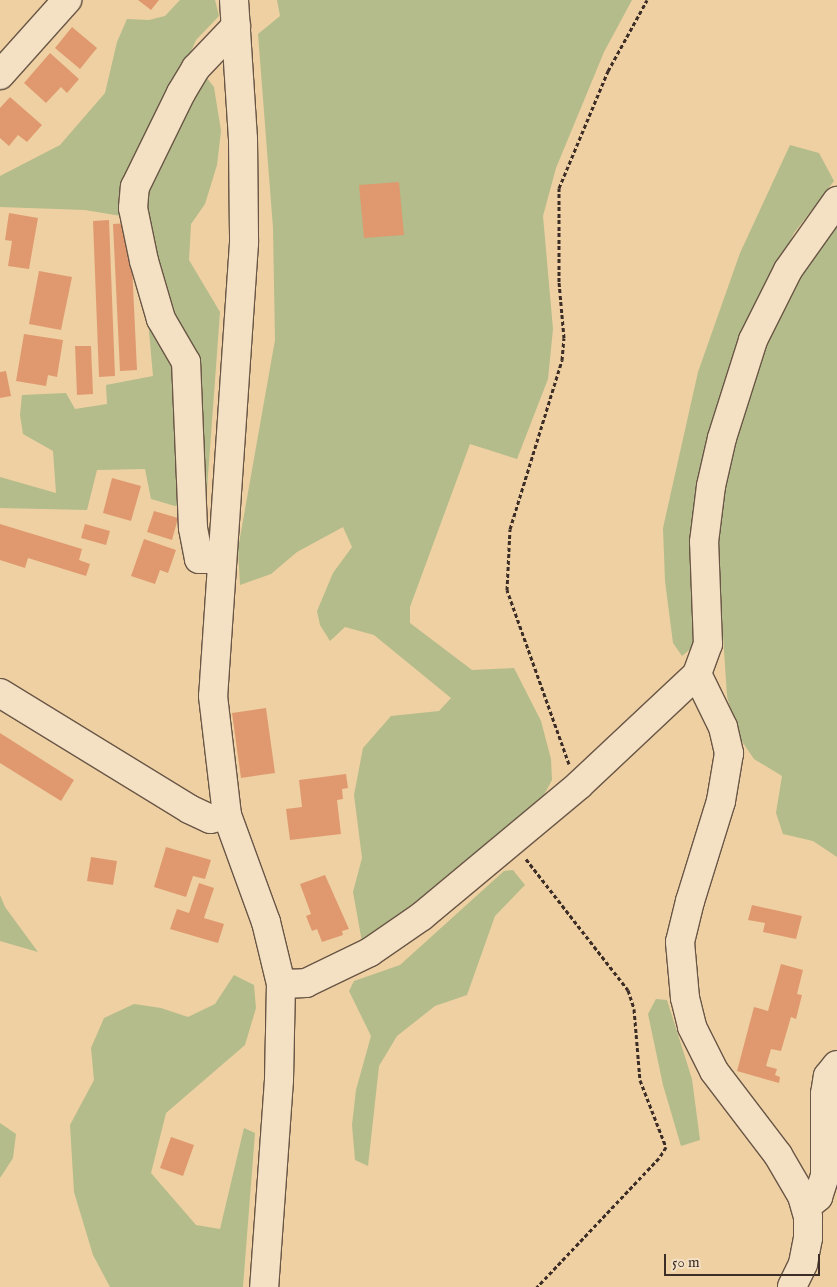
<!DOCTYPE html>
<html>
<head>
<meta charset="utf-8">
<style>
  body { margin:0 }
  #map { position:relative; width:837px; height:1287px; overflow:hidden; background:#eed0a2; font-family:"IM FELL English",serif }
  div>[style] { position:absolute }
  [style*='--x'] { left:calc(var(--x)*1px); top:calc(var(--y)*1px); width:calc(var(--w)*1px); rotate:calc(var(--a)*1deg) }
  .green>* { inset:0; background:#b3bc8a }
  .building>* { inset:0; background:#e0996f }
  .path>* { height:3px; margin-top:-1.5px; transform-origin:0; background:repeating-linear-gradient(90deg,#3d2d27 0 4px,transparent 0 6.5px) }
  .roads { filter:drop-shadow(1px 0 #695646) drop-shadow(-1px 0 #695646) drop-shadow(0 1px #695646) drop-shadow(0 -1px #695646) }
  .minor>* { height:28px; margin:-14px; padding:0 14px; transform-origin:14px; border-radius:14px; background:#f4e0c3 }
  span { translate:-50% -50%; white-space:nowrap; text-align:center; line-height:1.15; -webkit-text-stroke:5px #f4e0c3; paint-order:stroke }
  .scale { position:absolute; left:664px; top:1254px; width:156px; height:22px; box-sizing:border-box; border:2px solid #3d2d27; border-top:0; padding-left:6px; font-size:15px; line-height:18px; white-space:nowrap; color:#3d2d27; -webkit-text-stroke:4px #f4e0c3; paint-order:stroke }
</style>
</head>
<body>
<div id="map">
  <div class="green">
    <div style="clip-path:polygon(180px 0,215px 0,219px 16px,196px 40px,189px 56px,214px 87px,221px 131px,217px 165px,205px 204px,191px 224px,189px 260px,220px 312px,206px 503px,175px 506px,151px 499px,145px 469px,97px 470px,87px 510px,0 508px,0 477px,56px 493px,53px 451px,23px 434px,20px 415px,22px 395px,66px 393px,75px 409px,107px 404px,106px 385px,153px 376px,139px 219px,85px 210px,0 207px,0 176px,60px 145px,105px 93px,117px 42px,127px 19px,149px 20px,165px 16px)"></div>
    <div style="clip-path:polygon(277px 0,632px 0,604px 52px,556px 168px,543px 216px,553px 329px,548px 379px,517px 459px,470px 444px,410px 607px,410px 623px,472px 670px,514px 668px,541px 721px,551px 759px,552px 780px,540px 802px,464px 869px,362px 942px,353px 892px,362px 858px,354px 795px,363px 748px,391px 716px,439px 711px,451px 698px,374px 635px,345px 627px,330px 641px,320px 625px,317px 611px,333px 573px,352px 547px,343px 527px,297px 552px,271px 574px,240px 585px,238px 549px,275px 340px,273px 228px,258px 34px,280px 16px)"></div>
    <div style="clip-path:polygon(790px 145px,819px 153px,834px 181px,794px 233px,770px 283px,738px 364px,696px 644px,682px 656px,673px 643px,665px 581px,663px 528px,698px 372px,740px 253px)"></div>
    <div style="clip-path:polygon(837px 219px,837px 857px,813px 841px,783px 834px,776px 813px,782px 776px,754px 759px,737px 734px,727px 696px,716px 528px,743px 393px,765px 343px,814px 252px)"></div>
    <div style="clip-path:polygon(513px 870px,525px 885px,495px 916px,467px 995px,435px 1006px,397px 1036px,379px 1066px,368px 1166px,355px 1160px,352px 1125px,356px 1090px,371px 1036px,349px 991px,354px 981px,400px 965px,504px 871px)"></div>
    <div style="clip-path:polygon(0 895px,5px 907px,38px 952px,0 941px)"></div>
    <div style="clip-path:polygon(234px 975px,254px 985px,256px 1008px,245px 1045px,166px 1113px,151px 1173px,196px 1225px,220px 1229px,244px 1128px,255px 1133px,243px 1287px,110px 1287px,93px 1255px,74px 1192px,70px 1125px,94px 1080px,91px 1048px,104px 1018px,134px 1004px,161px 1008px,188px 1017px,215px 1004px)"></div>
    <div style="clip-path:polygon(656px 999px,667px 1000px,692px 1079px,700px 1140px,681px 1146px,663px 1085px,648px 1014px)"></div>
    <div style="clip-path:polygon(0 1123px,16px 1134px,13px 1158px,0 1178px)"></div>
  </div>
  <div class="building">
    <div style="clip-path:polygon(138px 0,159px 0,151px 10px)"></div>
    <div style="clip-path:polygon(72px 27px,97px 48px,80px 69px,55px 48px)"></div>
    <div style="clip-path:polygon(50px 53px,79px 79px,67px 93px,61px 87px,46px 103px,24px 83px)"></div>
    <div style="clip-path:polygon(10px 97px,42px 125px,27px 142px,18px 135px,9px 146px,0 138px,0 108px)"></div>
    <div style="clip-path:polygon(399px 182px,404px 235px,364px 238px,359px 185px)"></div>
    <div style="clip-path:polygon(9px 213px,38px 218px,29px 269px,8px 266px,12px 241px,5px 240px)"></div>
    <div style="clip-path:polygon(109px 220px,115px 376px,99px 377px,93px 221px)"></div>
    <div style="clip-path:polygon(130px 223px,137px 370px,120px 371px,113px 224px)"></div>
    <div style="clip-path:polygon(39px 271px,72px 277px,61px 330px,29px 324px)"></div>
    <div style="clip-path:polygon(24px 334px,63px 340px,57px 377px,48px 375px,46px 386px,16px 381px)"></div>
    <div style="clip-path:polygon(75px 346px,91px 346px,93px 394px,77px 395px)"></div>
    <div style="clip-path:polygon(6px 371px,11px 396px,0 398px,0 372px)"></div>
    <div style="clip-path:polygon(112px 478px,141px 486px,131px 521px,103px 513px)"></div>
    <div style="clip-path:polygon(154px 511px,178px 518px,172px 540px,147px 532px)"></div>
    <div style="clip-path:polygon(0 524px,82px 549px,79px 560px,90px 564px,86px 576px,28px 558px,25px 568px,0 560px)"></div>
    <div style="clip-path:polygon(85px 524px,110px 531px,106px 545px,81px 538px)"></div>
    <div style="clip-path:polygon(144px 539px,176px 550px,168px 573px,160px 570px,155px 584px,131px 576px)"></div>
    <div style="clip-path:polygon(266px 708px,275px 773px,241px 778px,232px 713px)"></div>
    <div style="clip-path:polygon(0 733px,74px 780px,61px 801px,0 763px)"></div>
    <div style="clip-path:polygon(346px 774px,348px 788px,342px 789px,343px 799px,337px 800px,341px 834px,290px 840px,286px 809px,302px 807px,299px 780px)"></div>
    <div style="clip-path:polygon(166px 847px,211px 860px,205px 879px,193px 876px,186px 897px,154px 887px)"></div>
    <div style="clip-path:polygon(91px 857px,117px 861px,113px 885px,87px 881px)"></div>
    <div style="clip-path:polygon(325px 875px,349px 929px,342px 931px,343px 935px,322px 942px,317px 929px,312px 931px,306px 916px,311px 914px,300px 884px)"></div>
    <div style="clip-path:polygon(199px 883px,214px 888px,204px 918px,224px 924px,218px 943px,170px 929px,177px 909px,189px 913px)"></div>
    <div style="clip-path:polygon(752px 905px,802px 916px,796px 939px,763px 932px,765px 923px,748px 920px)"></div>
    <div style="clip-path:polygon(781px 964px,803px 970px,797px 994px,802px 995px,796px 1019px,791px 1017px,781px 1051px,771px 1049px,766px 1066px,777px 1069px,775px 1075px,780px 1077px,779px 1083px,737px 1071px,754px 1007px,768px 1011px)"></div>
    <div style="clip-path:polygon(171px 1137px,194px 1145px,183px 1176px,160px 1168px)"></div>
  </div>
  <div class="path">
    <div style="--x:569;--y:764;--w:185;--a:-109.6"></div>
    <div style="--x:507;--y:590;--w:61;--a:-87.2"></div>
    <div style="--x:510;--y:529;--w:177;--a:-72.9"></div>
    <div style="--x:562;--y:360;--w:22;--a:-85"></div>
    <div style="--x:564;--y:338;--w:56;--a:-95.1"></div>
    <div style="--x:559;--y:282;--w:94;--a:-90"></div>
    <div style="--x:559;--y:188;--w:127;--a:-67.3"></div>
    <div style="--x:608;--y:71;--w:81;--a:-61.2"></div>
    <div style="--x:526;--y:859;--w:166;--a:52.1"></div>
    <div style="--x:628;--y:990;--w:20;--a:72"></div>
    <div style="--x:634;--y:1009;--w:71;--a:85.2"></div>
    <div style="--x:640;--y:1080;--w:72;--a:68.8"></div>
    <div style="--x:666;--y:1147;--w:13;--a:122"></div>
    <div style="--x:659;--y:1158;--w:178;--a:133.4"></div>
  </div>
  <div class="roads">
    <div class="minor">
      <div style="--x:234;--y:0;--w:139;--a:86.3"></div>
      <div style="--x:243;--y:139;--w:104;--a:89.4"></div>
      <div style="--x:244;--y:243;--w:454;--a:93.9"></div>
      <div style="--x:213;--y:696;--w:120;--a:83.3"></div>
      <div style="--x:227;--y:815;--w:114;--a:70"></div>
      <div style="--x:266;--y:922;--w:64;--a:76.4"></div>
      <div style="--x:281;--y:984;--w:96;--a:91.2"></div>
      <div style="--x:279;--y:1080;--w:208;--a:94.1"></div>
      <div style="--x:0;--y:75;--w:101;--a:-48.2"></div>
      <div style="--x:221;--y:559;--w:22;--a:180"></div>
      <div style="--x:199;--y:559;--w:32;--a:-101"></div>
      <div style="--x:193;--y:528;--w:166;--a:-92.4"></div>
      <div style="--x:186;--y:362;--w:50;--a:-120.2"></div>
      <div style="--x:161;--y:319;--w:60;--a:-106.3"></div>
      <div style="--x:144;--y:261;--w:54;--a:-101.7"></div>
      <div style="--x:133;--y:208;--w:21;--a:-85"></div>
      <div style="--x:135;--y:187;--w:105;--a:-63.9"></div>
      <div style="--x:181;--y:93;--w:29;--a:-59"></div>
      <div style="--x:196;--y:68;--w:58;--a:-46.4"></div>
      <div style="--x:697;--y:674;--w:59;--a:63.9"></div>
      <div style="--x:723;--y:727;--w:27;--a:77"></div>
      <div style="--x:729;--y:753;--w:49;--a:99.5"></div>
      <div style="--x:721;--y:801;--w:105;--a:107.2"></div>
      <div style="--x:690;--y:901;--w:42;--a:103.7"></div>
      <div style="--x:680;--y:942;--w:56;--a:84.9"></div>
      <div style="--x:685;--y:998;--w:30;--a:76"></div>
      <div style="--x:692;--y:1027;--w:49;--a:63.4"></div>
      <div style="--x:714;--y:1071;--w:106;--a:52.7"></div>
      <div style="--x:778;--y:1155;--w:48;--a:59.7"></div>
      <div style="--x:802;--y:1196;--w:22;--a:74"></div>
      <div style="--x:808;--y:1217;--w:21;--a:90"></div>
      <div style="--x:808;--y:1238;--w:26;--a:101"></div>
      <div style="--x:803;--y:1264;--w:25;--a:116"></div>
      <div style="--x:0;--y:693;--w:222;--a:31.5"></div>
      <div style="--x:189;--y:809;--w:23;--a:25"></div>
      <div style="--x:210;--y:819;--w:17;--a:-13"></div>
      <div style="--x:281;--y:984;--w:25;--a:-2"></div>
      <div style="--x:306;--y:983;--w:71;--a:-25.8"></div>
      <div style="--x:370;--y:952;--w:63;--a:-34.7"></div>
      <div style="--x:422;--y:916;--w:204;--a:-39.8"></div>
      <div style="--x:579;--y:785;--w:162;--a:-43.2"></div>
      <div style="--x:697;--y:674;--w:32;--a:-70"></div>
      <div style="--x:708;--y:644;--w:102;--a:-92.2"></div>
      <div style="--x:704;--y:542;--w:56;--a:-82.9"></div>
      <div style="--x:711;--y:486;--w:49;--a:-77.1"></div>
      <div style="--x:722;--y:438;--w:103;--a:-72.4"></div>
      <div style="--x:753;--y:340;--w:78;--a:-63.4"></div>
      <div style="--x:788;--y:270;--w:85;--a:-54.6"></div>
      <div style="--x:806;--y:1207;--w:16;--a:-40"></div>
      <div style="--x:818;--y:1197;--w:22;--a:-72"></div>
      <div style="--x:825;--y:1176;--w:82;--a:-90"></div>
      <div style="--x:825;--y:1094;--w:18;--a:-81"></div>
      <div style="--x:828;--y:1076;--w:14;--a:-51"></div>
    </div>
  </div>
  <div class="scale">50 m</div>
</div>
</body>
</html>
